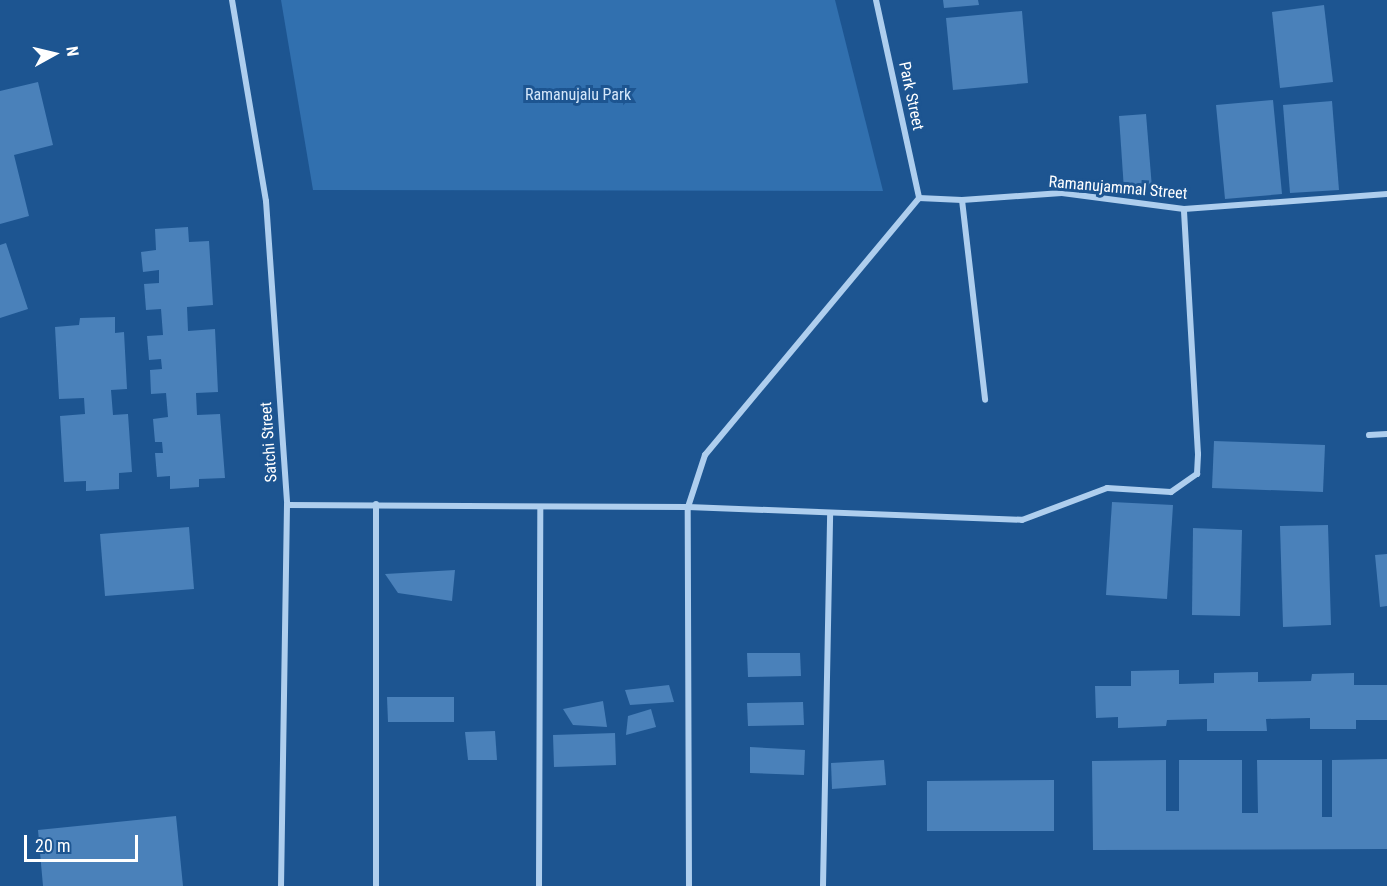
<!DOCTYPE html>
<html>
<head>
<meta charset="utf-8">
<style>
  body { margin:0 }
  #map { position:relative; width:1387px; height:886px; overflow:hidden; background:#1d5591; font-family:"Roboto Condensed",sans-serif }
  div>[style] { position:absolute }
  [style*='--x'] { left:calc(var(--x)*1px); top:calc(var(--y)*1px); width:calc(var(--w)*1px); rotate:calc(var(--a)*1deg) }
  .green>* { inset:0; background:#3170af }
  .building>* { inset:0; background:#4a81ba }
  .street>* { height:6px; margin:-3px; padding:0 3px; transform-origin:3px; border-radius:3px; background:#aeceee }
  span { translate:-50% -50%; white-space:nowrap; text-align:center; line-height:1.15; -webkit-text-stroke:6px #1d5591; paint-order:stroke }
  .park-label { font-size:16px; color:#d4e7fa }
  .street-label { font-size:16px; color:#fff }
  .north { position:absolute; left:24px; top:24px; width:60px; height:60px; -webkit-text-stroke:4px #1d5591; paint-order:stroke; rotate:82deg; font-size:16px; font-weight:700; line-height:24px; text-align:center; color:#fff }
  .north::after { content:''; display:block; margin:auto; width:21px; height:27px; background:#fff; clip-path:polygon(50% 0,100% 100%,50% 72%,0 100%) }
  .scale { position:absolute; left:24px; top:835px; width:114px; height:27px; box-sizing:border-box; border:3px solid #fff; border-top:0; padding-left:8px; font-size:18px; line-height:21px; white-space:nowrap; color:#fff; -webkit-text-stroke:4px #1d5591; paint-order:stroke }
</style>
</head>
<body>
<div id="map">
  <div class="green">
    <div style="clip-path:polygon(281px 0,835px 0,883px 191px,313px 190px)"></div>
  </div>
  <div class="building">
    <div style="clip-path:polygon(943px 0,978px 0,979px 5px,944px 8px)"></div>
    <div style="clip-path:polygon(1324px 5px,1333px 82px,1280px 88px,1272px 12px)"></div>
    <div style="clip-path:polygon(1022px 11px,1028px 83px,953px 90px,946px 18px)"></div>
    <div style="clip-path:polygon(38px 82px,53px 145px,14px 155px,29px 216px,0 224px,0 91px)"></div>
    <div style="clip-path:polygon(1273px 100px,1282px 194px,1225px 199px,1216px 105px)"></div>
    <div style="clip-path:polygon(1332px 101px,1339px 190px,1290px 193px,1283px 105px)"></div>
    <div style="clip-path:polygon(1146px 114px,1152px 188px,1124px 190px,1119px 116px)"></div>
    <div style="clip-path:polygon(188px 227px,189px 242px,209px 241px,213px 305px,187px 307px,188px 331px,215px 329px,218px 392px,196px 393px,197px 415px,220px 414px,225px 478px,199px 479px,199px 487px,170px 489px,170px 476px,157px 477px,155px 453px,163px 453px,162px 442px,155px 442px,153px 419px,168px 417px,166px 393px,151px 394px,150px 370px,162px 369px,161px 359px,149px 360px,147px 336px,163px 335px,161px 309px,146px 310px,144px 284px,159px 283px,159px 270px,143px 272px,141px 252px,156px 250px,155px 229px)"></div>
    <div style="clip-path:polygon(6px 243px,28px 309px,0 318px,0 245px)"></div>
    <div style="clip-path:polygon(115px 317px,115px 333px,124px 332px,127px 389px,111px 390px,113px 415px,128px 414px,132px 472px,119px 473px,119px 489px,86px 491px,86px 481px,64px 482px,60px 416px,85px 414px,84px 398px,59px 399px,55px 327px,79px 325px,80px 318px)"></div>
    <div style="clip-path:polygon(1214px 441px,1325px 445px,1323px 492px,1212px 488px)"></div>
    <div style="clip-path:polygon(1112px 502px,1173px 505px,1167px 599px,1106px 595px)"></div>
    <div style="clip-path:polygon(1328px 525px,1331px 625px,1283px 627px,1280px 526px)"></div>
    <div style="clip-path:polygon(189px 527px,194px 589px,105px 596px,100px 534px)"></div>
    <div style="clip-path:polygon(1193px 528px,1242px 530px,1240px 616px,1192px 615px)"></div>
    <div style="clip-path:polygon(1387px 554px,1387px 606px,1380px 607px,1375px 555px)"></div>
    <div style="clip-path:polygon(455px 570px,452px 601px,398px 593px,385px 574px)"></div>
    <div style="clip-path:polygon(747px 653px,800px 653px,801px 676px,748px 677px)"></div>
    <div style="clip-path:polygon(1179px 670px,1179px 684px,1214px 683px,1214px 673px,1258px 672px,1258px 682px,1311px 681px,1312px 674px,1354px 673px,1354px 685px,1387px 685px,1387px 720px,1356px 720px,1356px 729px,1310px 729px,1310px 718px,1266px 719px,1267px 731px,1207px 731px,1207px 719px,1167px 720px,1166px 726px,1118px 728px,1118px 717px,1096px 718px,1095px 686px,1131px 686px,1131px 671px)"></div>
    <div style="clip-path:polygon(669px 685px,674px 702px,630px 705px,625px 690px)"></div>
    <div style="clip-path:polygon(387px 697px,454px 697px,454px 722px,388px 722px)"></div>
    <div style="clip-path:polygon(603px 701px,607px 727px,573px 725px,563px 709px)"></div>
    <div style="clip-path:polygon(803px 702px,804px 725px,748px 726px,747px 703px)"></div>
    <div style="clip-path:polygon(651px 709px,656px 727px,626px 735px,628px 716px)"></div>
    <div style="clip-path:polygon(495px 731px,497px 760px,468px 760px,465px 732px)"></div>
    <div style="clip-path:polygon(615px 733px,616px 765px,554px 767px,553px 735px)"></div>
    <div style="clip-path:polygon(750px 747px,805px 750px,804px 775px,750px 773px)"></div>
    <div style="clip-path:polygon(1387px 759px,1387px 849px,1093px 850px,1092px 761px,1166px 760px,1166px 811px,1179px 811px,1179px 760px,1242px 760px,1242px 813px,1258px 813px,1257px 760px,1322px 760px,1322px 817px,1332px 817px,1332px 760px)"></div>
    <div style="clip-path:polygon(884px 760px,886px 785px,832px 789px,831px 763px)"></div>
    <div style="clip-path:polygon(1054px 780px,1054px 831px,927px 831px,927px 781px)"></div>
    <div style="clip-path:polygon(176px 816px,183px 886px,43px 886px,38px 830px)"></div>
  </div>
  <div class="street">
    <div style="--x:232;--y:0;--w:204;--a:80.4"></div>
    <div style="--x:266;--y:201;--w:305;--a:86"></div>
    <div style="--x:287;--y:505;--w:381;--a:90.9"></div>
    <div style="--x:876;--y:0;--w:203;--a:77.7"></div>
    <div style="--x:919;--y:198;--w:43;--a:2.7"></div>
    <div style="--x:962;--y:200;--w:100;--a:-4"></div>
    <div style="--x:1062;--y:193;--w:123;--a:7.5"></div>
    <div style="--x:1184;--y:209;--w:204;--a:-4.2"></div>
    <div style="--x:962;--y:200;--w:201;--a:83.4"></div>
    <div style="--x:1369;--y:435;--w:18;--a:-3"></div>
    <div style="--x:376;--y:504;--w:382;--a:90"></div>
    <div style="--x:287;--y:505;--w:401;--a:0.3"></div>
    <div style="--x:688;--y:507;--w:334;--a:2.2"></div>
    <div style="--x:1022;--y:520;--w:91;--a:-20.6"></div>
    <div style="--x:1107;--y:488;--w:64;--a:3.6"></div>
    <div style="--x:1171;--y:492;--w:32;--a:-35"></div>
    <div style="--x:1197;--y:474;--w:20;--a:-87"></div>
    <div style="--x:1198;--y:454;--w:245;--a:-93.3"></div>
    <div style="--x:539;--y:886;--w:377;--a:-89.8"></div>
    <div style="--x:689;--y:886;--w:379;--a:-90.2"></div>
    <div style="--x:688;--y:507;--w:55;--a:-71.9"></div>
    <div style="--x:705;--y:455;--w:334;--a:-50.2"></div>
    <div style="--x:823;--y:886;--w:372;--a:-88.9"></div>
  </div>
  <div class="park-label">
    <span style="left:578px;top:95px">Ramanujalu Park</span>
  </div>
  <div class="street-label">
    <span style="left:911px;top:96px;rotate:78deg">Park Street</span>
    <span style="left:1118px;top:188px;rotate:5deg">Ramanujammal Street</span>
    <span style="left:269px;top:442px;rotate:-94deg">Satchi Street</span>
  </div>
  <div class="north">N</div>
  <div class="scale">20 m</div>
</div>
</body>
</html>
